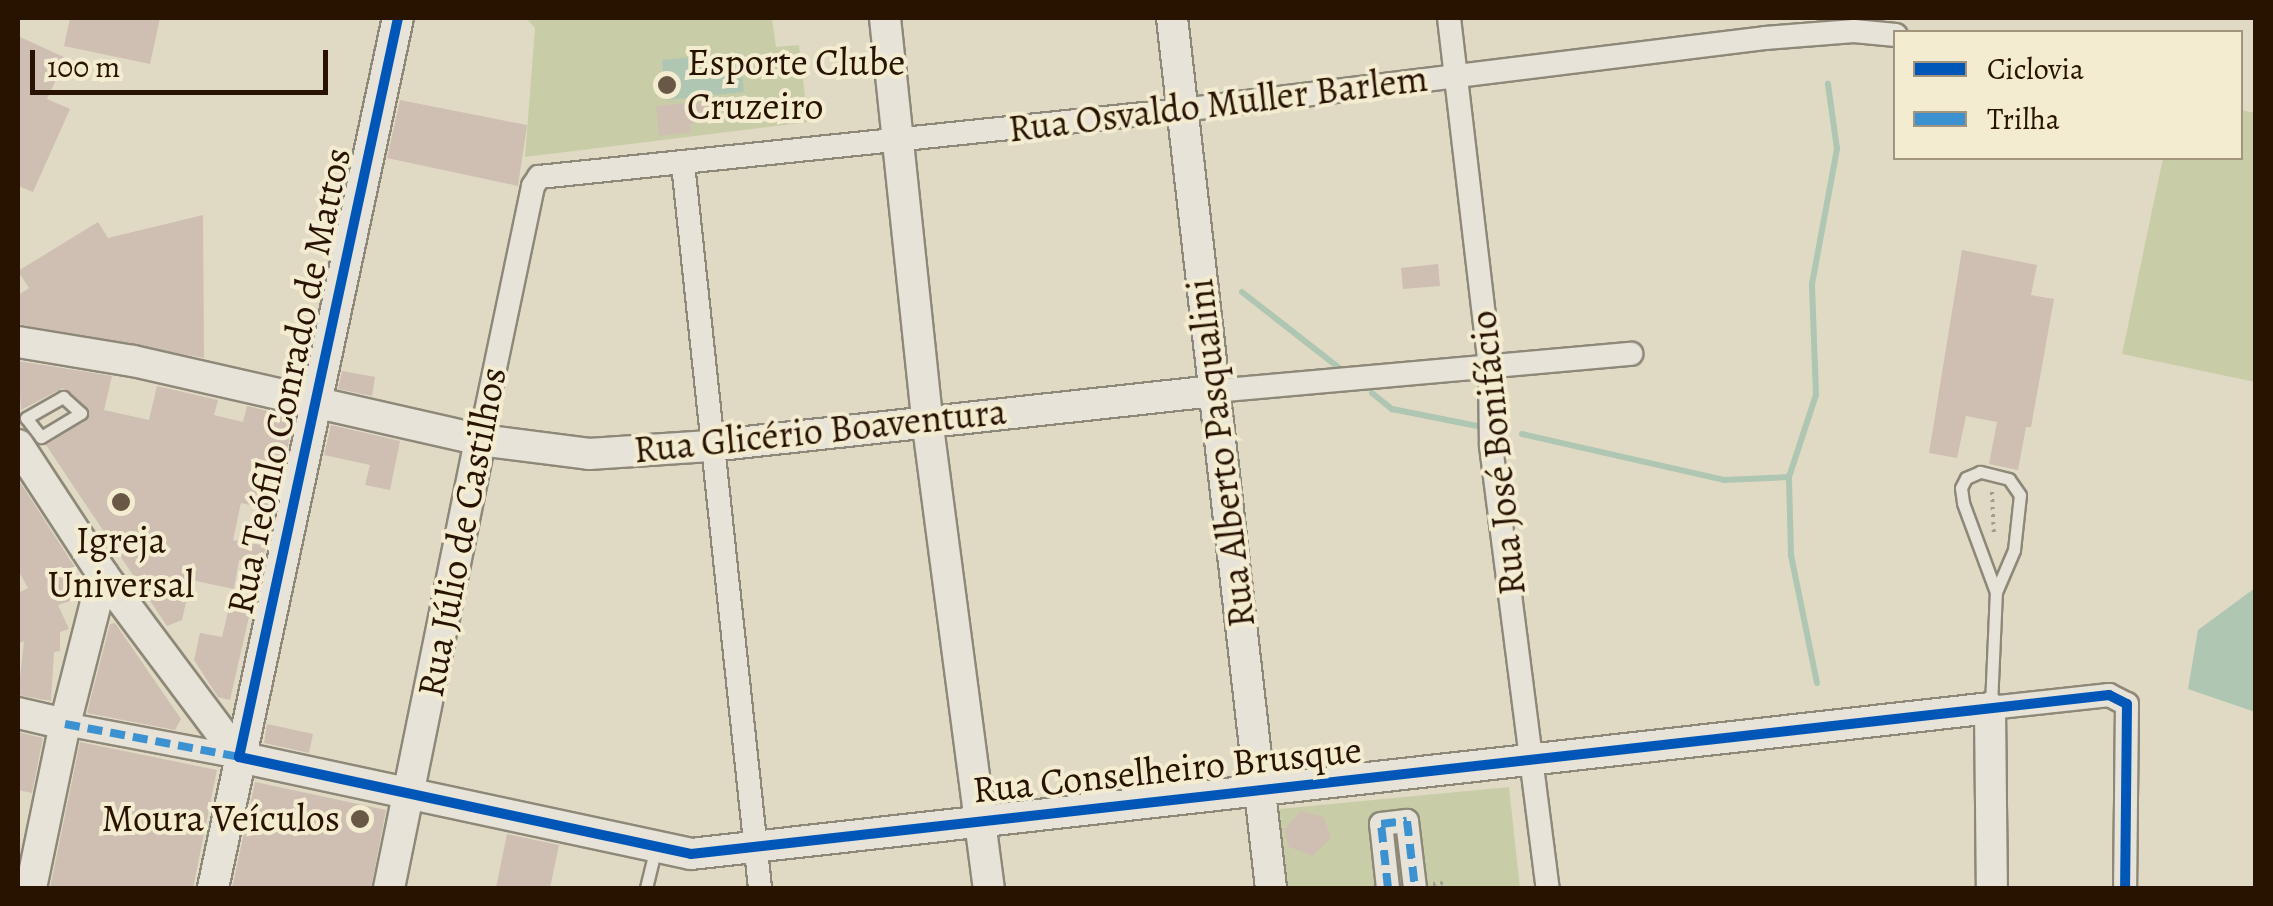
<!DOCTYPE html>
<html>
<head>
<meta charset="utf-8">
<style>
  body { margin:0 }
  #map { position:relative; width:2273px; height:906px; overflow:hidden; background:#e0dac4; font-family:Alegreya,serif }
  div>[style] { position:absolute }
  [style*='--x'] { left:calc(var(--x)*1px); top:calc(var(--y)*1px); width:calc(var(--w)*1px); rotate:calc(var(--a)*1deg) }
  .green>* { inset:0; background:#c9cda7 }
  .water>* { inset:0; background:#aec6b2 }
  .stream>* { height:6px; margin:-3px; padding:0 3px; transform-origin:3px; border-radius:3px; background:#aec6b2 }
  .building>* { inset:0; background:#cfbeb2 }
  .path>* { height:4px; margin-top:-2px; transform-origin:0; background:repeating-linear-gradient(90deg,#a19c92 0 2.5px,transparent 0 7.5px) }
  .roads { filter:drop-shadow(2px 0 #8e8879) drop-shadow(-2px 0 #8e8879) drop-shadow(0 2px #8e8879) drop-shadow(0 -2px #8e8879) }
  .lane>* { height:11px; margin:-5.5px; padding:0 5.5px; transform-origin:5.5px; border-radius:5.5px; background:#e7e3d8 }
  .street>* { height:22px; margin:-11px; padding:0 11px; transform-origin:11px; border-radius:11px; background:#e7e3d8 }
  .secondary>* { height:30px; margin:-15px; padding:0 15px; transform-origin:15px; border-radius:15px; background:#e7e3d8 }
  .quiet>* { height:8px; margin-top:-4px; transform-origin:0; background:repeating-linear-gradient(90deg,#3c92d0 0 15px,transparent 0 23px) }
  .cycleway>* { height:10px; margin:-5px; padding:0 5px; transform-origin:5px; border-radius:5px; background:#0057b8 }
  .dots>* { width:28px; height:28px; translate:-50% -50%; box-sizing:border-box; border:5px solid #f3ecd1; border-radius:50% }
  span { translate:-50% -50%; white-space:nowrap; text-align:center; line-height:1.15; -webkit-text-stroke:8px #f3ecd1; paint-order:stroke }
  .poi-label { font-size:38px; color:#281200 }
  .left { translate:0 -50%; text-align:left }
  .right { translate:-100% -50%; text-align:right }
  .street-label { font-size:38px; color:#281200 }
  .frame { position:absolute; inset:0; border:20px solid #281200; pointer-events:none }
  .legend { position:absolute; left:1893px; top:30px; width:350px; height:130px; box-sizing:border-box; background:#f3ecd1; border:2px solid #a2957d; margin:0; padding:12px 18px; list-style:none; font-size:30px; color:#281200 }
  .legend li { display:flex; align-items:center; gap:20px; height:50px }
  .legend b { width:50px; border:2px solid #a2957d }
  .scale { position:absolute; left:30px; top:50px; width:298px; height:45px; box-sizing:border-box; border:5px solid #281200; border-top:0; padding-left:12px; font-size:30px; line-height:35px; white-space:nowrap; color:#281200; -webkit-text-stroke:8px #f3ecd1; paint-order:stroke }
</style>
</head>
<body>
<div id="map">
  <div class="green">
    <div style="clip-path:polygon(526px 18px,772px 18px,776px 47px,799px 45px,808px 122px,525px 157px,535px 28px)"></div>
    <div style="clip-path:polygon(2241px 110px,2255px 113px,2255px 382px,2122px 354px,2163px 158px,2240px 158px)"></div>
    <div style="clip-path:polygon(1509px 787px,1520px 888px,1288px 888px,1279px 809px)"></div>
  </div>
  <div class="water">
    <div style="clip-path:polygon(740px 52px,744px 92px,666px 100px,662px 60px)"></div>
    <div style="clip-path:polygon(2255px 588px,2255px 712px,2188px 689px,2198px 630px)"></div>
  </div>
  <div class="stream">
    <div style="--x:1818;--y:18;--w:1;--a:45"></div>
    <div style="--x:1242;--y:292;--w:122;--a:38"></div>
    <div style="--x:1372;--y:393;--w:26;--a:39"></div>
    <div style="--x:1392;--y:409;--w:87;--a:11.3"></div>
    <div style="--x:1522;--y:434;--w:207;--a:12.8"></div>
    <div style="--x:1724;--y:480;--w:65;--a:-2.6"></div>
    <div style="--x:1817;--y:683;--w:131;--a:-101.5"></div>
    <div style="--x:1791;--y:555;--w:78;--a:-91.5"></div>
    <div style="--x:1789;--y:477;--w:86;--a:-71.8"></div>
    <div style="--x:1816;--y:395;--w:111;--a:-92.1"></div>
    <div style="--x:1812;--y:284;--w:137;--a:-79.5"></div>
    <div style="--x:1837;--y:149;--w:66;--a:-97.9"></div>
  </div>
  <div class="building">
    <div style="clip-path:polygon(70px 18px,160px 18px,150px 64px,64px 46px)"></div>
    <div style="clip-path:polygon(18px 36px,66px 58px,47px 99px,70px 109px,33px 192px,18px 186px)"></div>
    <div style="clip-path:polygon(400px 100px,527px 125px,518px 186px,387px 158px)"></div>
    <div style="clip-path:polygon(710px 101px,712px 122px,690px 124px,691px 132px,659px 136px,656px 106px)"></div>
    <div style="clip-path:polygon(203px 215px,204px 358px,18px 324px,18px 295px,29px 288px,18px 271px,98px 222px,108px 238px)"></div>
    <div style="clip-path:polygon(1962px 250px,2037px 265px,2031px 295px,2054px 299px,2031px 427px,2026px 427px,2018px 470px,1989px 464px,1997px 422px,1981px 419px,1966px 416px,1957px 458px,1929px 453px)"></div>
    <div style="clip-path:polygon(1438px 264px,1440px 286px,1403px 289px,1401px 268px)"></div>
    <div style="clip-path:polygon(18px 361px,112px 376px,104px 410px,149px 420px,157px 386px,218px 400px,214px 415px,243px 422px,247px 406px,294px 417px,281px 479px,274px 477px,267px 509px,241px 503px,233px 540px,266px 546px,261px 564px,239px 560px,234px 589px,191px 580px,182px 620px,167px 626px,46px 445px,87px 420px,89px 409px,63px 388px,21px 410px)"></div>
    <div style="clip-path:polygon(342px 371px,375px 377px,372px 396px,338px 389px)"></div>
    <div style="clip-path:polygon(331px 425px,400px 441px,390px 490px,365px 485px,370px 465px,324px 455px)"></div>
    <div style="clip-path:polygon(18px 479px,76px 569px,62px 574px,73px 600px,58px 605px,69px 629px,60px 632px,60px 651px,54px 652px,51px 701px,18px 695px,24px 641px,18px 644px,18px 593px,28px 588px,18px 570px)"></div>
    <div style="clip-path:polygon(232px 595px,253px 599px,230px 700px,218px 697px,194px 660px,200px 633px,222px 637px)"></div>
    <div style="clip-path:polygon(115px 623px,181px 719px,175px 730px,87px 713px,110px 624px)"></div>
    <div style="clip-path:polygon(267px 724px,313px 734px,309px 753px,264px 743px)"></div>
    <div style="clip-path:polygon(18px 732px,43px 738px,32px 793px,18px 790px)"></div>
    <div style="clip-path:polygon(80px 742px,217px 770px,193px 888px,50px 888px)"></div>
    <div style="clip-path:polygon(255px 782px,386px 810px,371px 888px,232px 888px)"></div>
    <div style="clip-path:polygon(1301px 811px,1324px 817px,1331px 838px,1313px 856px,1289px 847px,1284px 830px)"></div>
    <div style="clip-path:polygon(507px 834px,559px 845px,550px 888px,496px 888px)"></div>
  </div>
  <div class="path">
    <div style="--x:1992;--y:492;--w:45;--a:87.5"></div>
    <div style="--x:1433;--y:884;--w:14;--a:-4"></div>
  </div>
  <div class="roads">
    <div class="lane">
      <div style="--x:63;--y:397;--w:24;--a:42"></div>
      <div style="--x:81;--y:413;--w:47;--a:149"></div>
      <div style="--x:41;--y:437;--w:24;--a:-128"></div>
      <div style="--x:26;--y:418;--w:43;--a:-29.6"></div>
      <div style="--x:1991;--y:705;--w:113;--a:-87.5"></div>
      <div style="--x:1996;--y:592;--w:46;--a:-66.8"></div>
      <div style="--x:2014;--y:550;--w:55;--a:-83.8"></div>
      <div style="--x:2020;--y:495;--w:19;--a:-125"></div>
      <div style="--x:2009;--y:479;--w:30;--a:-166"></div>
      <div style="--x:1980;--y:472;--w:15;--a:157"></div>
      <div style="--x:1966;--y:478;--w:11;--a:117"></div>
      <div style="--x:1961;--y:488;--w:15;--a:82"></div>
      <div style="--x:1963;--y:503;--w:95;--a:69.7"></div>
      <div style="--x:646;--y:888;--w:42;--a:-76.3"></div>
    </div>
    <div class="street">
      <div style="--x:1449;--y:18;--w:352;--a:83.3"></div>
      <div style="--x:1490;--y:368;--w:78;--a:89.3"></div>
      <div style="--x:1491;--y:446;--w:446;--a:82.7"></div>
      <div style="--x:683;--y:164;--w:728;--a:83.93"></div>
      <div style="--x:1214;--y:391;--w:419;--a:-5.1"></div>
      <div style="--x:480;--y:440;--w:259;--a:-78.2"></div>
      <div style="--x:533;--y:186;--w:11;--a:-56"></div>
      <div style="--x:539;--y:177;--w:646;--a:-5.95"></div>
      <div style="--x:1182;--y:110;--w:587;--a:-7.04"></div>
      <div style="--x:1765;--y:38;--w:89;--a:-4.5"></div>
      <div style="--x:1854;--y:31;--w:42;--a:5.4"></div>
      <div style="--x:1990;--y:708;--w:120;--a:-6.2"></div>
      <div style="--x:2109;--y:695;--w:20;--a:27"></div>
      <div style="--x:2127;--y:704;--w:184;--a:90.6"></div>
      <div style="--x:65;--y:724;--w:177;--a:10.7"></div>
      <div style="--x:1388;--y:888;--w:64;--a:-96.2"></div>
      <div style="--x:1381;--y:824;--w:26;--a:-7"></div>
      <div style="--x:1407;--y:821;--w:67;--a:83.2"></div>
    </div>
    <div class="secondary">
      <div style="--x:885;--y:18;--w:403;--a:84"></div>
      <div style="--x:927;--y:419;--w:473;--a:82.5"></div>
      <div style="--x:1172;--y:18;--w:876;--a:83.51"></div>
      <div style="--x:18;--y:342;--w:117;--a:9.4"></div>
      <div style="--x:133;--y:361;--w:356;--a:12.8"></div>
      <div style="--x:480;--y:440;--w:110;--a:7.3"></div>
      <div style="--x:589;--y:454;--w:121;--a:-3.8"></div>
      <div style="--x:710;--y:446;--w:507;--a:-6.23"></div>
      <div style="--x:18;--y:445;--w:155;--a:56.8"></div>
      <div style="--x:103;--y:575;--w:227;--a:53.2"></div>
      <div style="--x:18;--y:713;--w:48;--a:13.2"></div>
      <div style="--x:239;--y:757;--w:462;--a:12.1"></div>
      <div style="--x:691;--y:854;--w:1307;--a:-6.41"></div>
      <div style="--x:1990;--y:708;--w:180;--a:89.4"></div>
      <div style="--x:31;--y:888;--w:167;--a:-78.3"></div>
      <div style="--x:65;--y:724;--w:154;--a:-75.7"></div>
      <div style="--x:213;--y:888;--w:889;--a:-78"></div>
      <div style="--x:389;--y:888;--w:457;--a:-78.5"></div>
    </div>
  </div>
  <div class="quiet">
    <div style="--x:65;--y:724;--w:177;--a:10.7"></div>
    <div style="--x:1388;--y:888;--w:64;--a:-96.2"></div>
    <div style="--x:1381;--y:824;--w:26;--a:-7"></div>
    <div style="--x:1407;--y:821;--w:67;--a:83.2"></div>
  </div>
  <div class="cycleway">
    <div style="--x:398;--y:18;--w:756;--a:102.14"></div>
    <div style="--x:239;--y:757;--w:462;--a:12.1"></div>
    <div style="--x:691;--y:854;--w:1427;--a:-6.4"></div>
    <div style="--x:2109;--y:695;--w:20;--a:27"></div>
    <div style="--x:2127;--y:704;--w:184;--a:90.6"></div>
  </div>
  <div class="dots">
    <div style="left:667px;top:85px;background:#685845"></div>
    <div style="left:121px;top:502px;background:#685845"></div>
    <div style="left:360px;top:819px;background:#685845"></div>
  </div>
  <div class="poi-label">
    <span class="left" style="left:687px;top:85px">Esporte Clube<br>Cruzeiro</span>
    <span style="left:121px;top:563px">Igreja<br>Universal</span>
    <span class="right" style="left:340px;top:819px">Moura Veículos</span>
  </div>
  <div class="street-label">
    <span style="left:1218px;top:104px;rotate:-7deg">Rua Osvaldo Muller Barlem</span>
    <span style="left:289px;top:381px;rotate:-78deg">Rua Teófilo Conrado de Mattos</span>
    <span style="left:820px;top:431px;rotate:-6deg">Rua Glicério Boaventura</span>
    <span style="left:1221px;top:453px;rotate:-97deg">Rua Alberto Pasqualini</span>
    <span style="left:1498px;top:453px;rotate:-96deg">Rua José Bonifácio</span>
    <span style="left:462px;top:532px;rotate:-79deg">Rua Júlio de Castilhos</span>
    <span style="left:1167px;top:770px;rotate:-6deg">Rua Conselheiro Brusque</span>
  </div>
  <div class="frame"></div>
  <ul class="legend">
  <li><b style="height:12px;background:#0057b8"></b>Ciclovia</li>
  <li><b style="height:12px;background:#3c92d0"></b>Trilha</li>
  </ul>
  <div class="scale">100 m</div>
</div>
</body>
</html>
